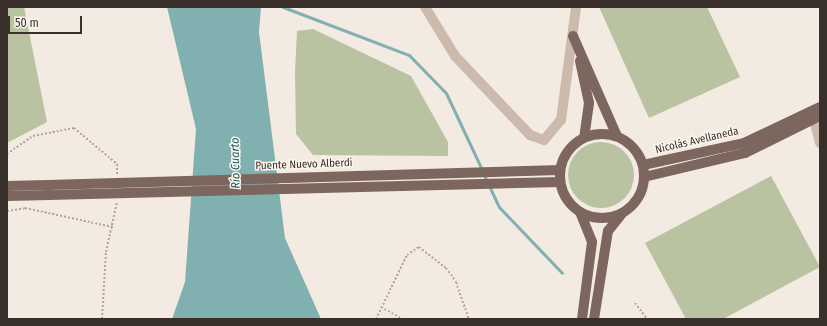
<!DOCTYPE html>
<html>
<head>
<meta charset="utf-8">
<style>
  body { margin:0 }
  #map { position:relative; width:827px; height:326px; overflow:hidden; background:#f3eae2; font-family:"Fira Sans Condensed",sans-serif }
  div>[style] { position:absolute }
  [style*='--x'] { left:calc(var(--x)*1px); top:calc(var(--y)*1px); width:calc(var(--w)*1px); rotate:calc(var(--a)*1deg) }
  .green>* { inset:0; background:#b9c3a1 }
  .round { border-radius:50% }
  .water>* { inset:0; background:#80b0b0 }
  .stream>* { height:3px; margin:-1.5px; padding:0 1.5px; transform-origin:1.5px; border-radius:1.5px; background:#80b0b0 }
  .path>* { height:2px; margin-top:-1px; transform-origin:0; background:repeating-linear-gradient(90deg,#b8a497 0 2px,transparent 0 4px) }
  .minor>* { height:10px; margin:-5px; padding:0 5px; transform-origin:5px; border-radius:5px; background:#ccbaad }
  .major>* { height:10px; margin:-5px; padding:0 5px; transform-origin:5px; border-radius:5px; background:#7c665d }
  .major>.ring { margin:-5px; padding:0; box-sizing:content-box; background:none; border:10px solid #7c665d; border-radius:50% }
  .major-bridge>* { height:10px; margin:-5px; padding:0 5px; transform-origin:5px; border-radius:5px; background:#7c665d }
  span { translate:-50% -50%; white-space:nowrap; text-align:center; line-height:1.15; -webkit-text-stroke:3px #fbf5ee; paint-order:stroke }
  .street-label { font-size:11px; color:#3a302b }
  .water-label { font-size:12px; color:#215a5c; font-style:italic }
  .frame { position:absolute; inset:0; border:8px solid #3a302b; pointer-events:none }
  .scale { position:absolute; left:8px; top:16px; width:74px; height:18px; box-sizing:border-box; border:2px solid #3a302b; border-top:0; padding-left:5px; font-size:12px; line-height:14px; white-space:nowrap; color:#3a302b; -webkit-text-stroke:3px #fbf5ee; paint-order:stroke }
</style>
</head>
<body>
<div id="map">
  <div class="green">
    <div style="clip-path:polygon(7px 7px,24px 7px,47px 122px,7px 143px)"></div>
    <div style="clip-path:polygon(599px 7px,707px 7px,740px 77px,649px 118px)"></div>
    <div style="clip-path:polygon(313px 29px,411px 76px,448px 142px,448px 156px,313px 155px,296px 134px,295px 72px,297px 31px)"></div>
    <div class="round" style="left:568px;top:142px;width:66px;height:66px"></div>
    <div style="clip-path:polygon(771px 176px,820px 267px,723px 319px,686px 319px,645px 243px)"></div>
  </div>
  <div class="water">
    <div style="clip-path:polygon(167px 7px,261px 7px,259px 32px,285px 238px,321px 319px,172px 319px,185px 282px,196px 129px)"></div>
  </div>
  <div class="stream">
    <div style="--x:283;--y:7;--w:135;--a:20.9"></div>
    <div style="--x:409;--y:55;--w:53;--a:45.8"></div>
    <div style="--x:446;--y:93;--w:85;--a:64.9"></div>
    <div style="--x:484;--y:175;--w:35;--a:65"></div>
    <div style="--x:499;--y:207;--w:91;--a:46.3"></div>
  </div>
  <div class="path">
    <div style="--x:7;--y:154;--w:32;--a:-35"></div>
    <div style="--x:33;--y:136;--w:42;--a:-11"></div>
    <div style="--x:74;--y:128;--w:56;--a:39.9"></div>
    <div style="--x:117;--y:164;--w:10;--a:90"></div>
    <div style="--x:7;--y:211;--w:18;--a:-9"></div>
    <div style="--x:25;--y:208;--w:90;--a:12.2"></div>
    <div style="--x:635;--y:303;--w:20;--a:53"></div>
    <div style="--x:381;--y:307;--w:25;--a:29"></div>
    <div style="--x:102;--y:319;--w:67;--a:-86.6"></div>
    <div style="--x:106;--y:252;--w:51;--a:-77.6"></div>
    <div style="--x:376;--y:319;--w:71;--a:-64.2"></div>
    <div style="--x:407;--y:255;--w:14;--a:-34"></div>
    <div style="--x:419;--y:247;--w:34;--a:38"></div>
    <div style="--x:446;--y:268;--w:17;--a:54"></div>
    <div style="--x:456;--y:282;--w:39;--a:71"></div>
  </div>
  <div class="minor">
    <div style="--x:425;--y:7;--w:57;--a:58.5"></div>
    <div style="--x:455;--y:56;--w:109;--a:46.5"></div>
    <div style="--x:530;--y:135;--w:15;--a:20"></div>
    <div style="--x:544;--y:140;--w:26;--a:-50"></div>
    <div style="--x:561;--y:120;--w:114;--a:-82.4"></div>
    <div style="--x:814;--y:120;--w:24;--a:75"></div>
  </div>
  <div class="major">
    <div style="--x:573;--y:36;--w:109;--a:66.3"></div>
    <div style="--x:580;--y:61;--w:43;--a:77.9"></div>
    <div style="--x:589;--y:103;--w:35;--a:98"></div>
    <div class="ring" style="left:560px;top:134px;width:74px;height:74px"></div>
    <div style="--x:643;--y:165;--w:103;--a:-12.3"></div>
    <div style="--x:744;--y:143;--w:84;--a:-25.3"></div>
    <div style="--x:644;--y:177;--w:104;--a:-13.4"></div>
    <div style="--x:745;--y:153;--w:84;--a:-26.3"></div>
    <div style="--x:7;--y:186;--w:41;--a:-1.4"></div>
    <div style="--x:7;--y:196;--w:42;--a:-1.4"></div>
    <div style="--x:580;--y:212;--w:32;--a:68"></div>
    <div style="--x:592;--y:242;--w:78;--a:97.4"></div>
    <div style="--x:594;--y:319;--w:89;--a:-81"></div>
    <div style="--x:608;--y:231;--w:21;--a:-51"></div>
  </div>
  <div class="major-bridge">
    <div style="--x:48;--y:185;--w:512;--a:-1.68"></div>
    <div style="--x:49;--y:195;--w:511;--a:-1.46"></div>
  </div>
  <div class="street-label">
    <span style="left:697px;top:141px;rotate:-13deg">Nicolás Avellaneda</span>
    <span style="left:304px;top:165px;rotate:-2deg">Puente Nuevo Alberdi</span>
  </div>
  <div class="water-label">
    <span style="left:236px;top:163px;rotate:-91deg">Río Cuarto</span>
  </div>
  <div class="frame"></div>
  <div class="scale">50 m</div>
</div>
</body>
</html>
